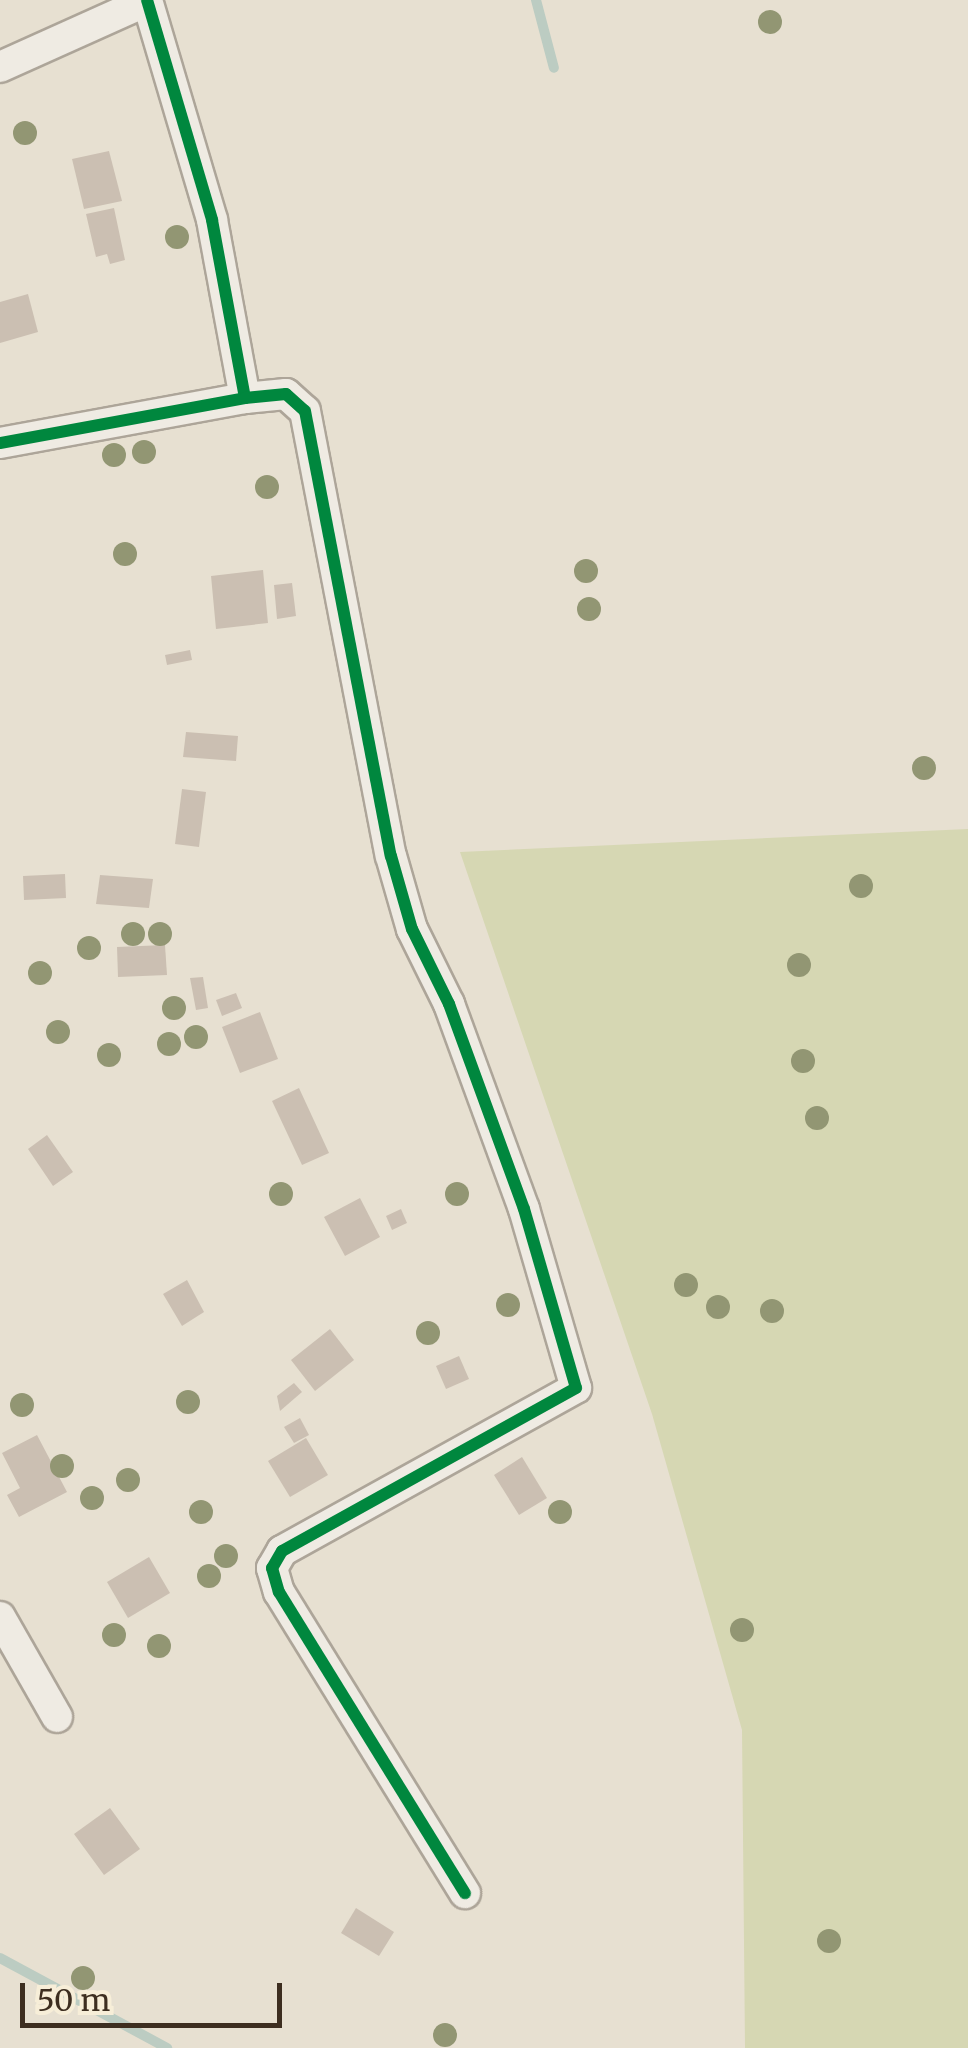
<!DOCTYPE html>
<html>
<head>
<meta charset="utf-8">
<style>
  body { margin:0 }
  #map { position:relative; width:968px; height:2048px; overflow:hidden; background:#e7e0d1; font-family:Merriweather,serif }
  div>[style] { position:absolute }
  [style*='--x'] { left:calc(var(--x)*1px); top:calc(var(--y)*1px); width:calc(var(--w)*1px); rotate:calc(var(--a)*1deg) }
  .green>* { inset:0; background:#d6d7b3 }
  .stream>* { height:10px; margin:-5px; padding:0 5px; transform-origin:5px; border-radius:5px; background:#bcccc2 }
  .building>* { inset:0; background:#cbbfb2 }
  .roads { filter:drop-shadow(2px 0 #ada599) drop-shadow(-2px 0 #ada599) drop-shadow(0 2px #ada599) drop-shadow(0 -2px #ada599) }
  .minor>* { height:30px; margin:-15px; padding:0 15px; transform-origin:15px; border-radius:15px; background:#efebe3 }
  .cycleway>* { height:12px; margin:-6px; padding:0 6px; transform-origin:6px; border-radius:6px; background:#00873e }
  .trees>* { width:24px; height:24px; margin:-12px; border-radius:50%; background:#929673 }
  span { translate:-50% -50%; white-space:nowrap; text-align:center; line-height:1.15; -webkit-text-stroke:9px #f7eed8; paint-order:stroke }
  .scale { position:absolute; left:20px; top:1983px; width:262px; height:45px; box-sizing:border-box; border:5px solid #3d2e20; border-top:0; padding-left:12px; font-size:30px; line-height:35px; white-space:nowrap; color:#3d2e20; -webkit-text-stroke:8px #f7eed8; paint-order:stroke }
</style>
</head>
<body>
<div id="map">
  <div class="green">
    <div style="clip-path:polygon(968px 829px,968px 2048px,745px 2048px,742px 1730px,652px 1414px,460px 852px)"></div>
  </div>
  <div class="stream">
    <div style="--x:536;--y:0;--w:70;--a:75.2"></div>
    <div style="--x:0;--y:1958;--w:190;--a:28.3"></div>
  </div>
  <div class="building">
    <div style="clip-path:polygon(109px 151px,122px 201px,84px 209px,72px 159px)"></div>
    <div style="clip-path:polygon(114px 208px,125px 260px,110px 264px,107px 254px,96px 257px,86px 214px)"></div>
    <div style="clip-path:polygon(28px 294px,38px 332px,0 343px,0 302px)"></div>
    <div style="clip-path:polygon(263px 570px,268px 623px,216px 629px,211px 576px)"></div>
    <div style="clip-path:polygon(292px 583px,296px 616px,277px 619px,274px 585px)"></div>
    <div style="clip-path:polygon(190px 650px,192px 660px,167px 665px,165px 655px)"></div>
    <div style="clip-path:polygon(186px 732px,238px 736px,236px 761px,183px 757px)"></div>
    <div style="clip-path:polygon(182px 789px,206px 792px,199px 847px,175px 844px)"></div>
    <div style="clip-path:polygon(65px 874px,66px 898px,24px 900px,23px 876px)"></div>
    <div style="clip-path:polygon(100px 875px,153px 879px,149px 908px,96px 904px)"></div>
    <div style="clip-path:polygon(165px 945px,167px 975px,118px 977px,117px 947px)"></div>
    <div style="clip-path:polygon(203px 977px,208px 1008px,196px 1010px,190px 978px)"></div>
    <div style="clip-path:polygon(236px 993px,242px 1008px,222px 1016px,216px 1000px)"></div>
    <div style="clip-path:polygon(260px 1012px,278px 1059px,240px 1073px,222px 1027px)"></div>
    <div style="clip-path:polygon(299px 1088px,329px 1153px,302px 1165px,272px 1101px)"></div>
    <div style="clip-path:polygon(47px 1135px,73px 1172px,53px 1186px,28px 1149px)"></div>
    <div style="clip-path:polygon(360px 1198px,380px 1237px,345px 1256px,324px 1217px)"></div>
    <div style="clip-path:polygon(401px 1209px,407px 1223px,392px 1230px,386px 1216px)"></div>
    <div style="clip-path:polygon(187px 1280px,204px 1312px,182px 1326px,163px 1294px)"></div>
    <div style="clip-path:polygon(330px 1329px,354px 1360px,315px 1391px,291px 1360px)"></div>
    <div style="clip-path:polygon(459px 1356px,469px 1379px,446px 1389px,436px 1366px)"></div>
    <div style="clip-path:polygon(294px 1383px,302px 1392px,280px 1411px,277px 1396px)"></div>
    <div style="clip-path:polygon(300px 1418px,309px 1435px,294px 1443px,284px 1427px)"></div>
    <div style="clip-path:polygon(37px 1435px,67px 1492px,19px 1517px,7px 1495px,20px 1488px,2px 1453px)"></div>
    <div style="clip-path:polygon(306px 1438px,328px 1475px,290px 1497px,268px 1461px)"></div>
    <div style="clip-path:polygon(522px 1457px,547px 1498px,519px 1515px,494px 1475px)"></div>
    <div style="clip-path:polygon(149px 1557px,170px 1593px,128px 1618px,107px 1582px)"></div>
    <div style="clip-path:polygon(110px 1808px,140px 1849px,104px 1875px,74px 1834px)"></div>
    <div style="clip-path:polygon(356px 1908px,394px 1932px,379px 1956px,341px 1933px)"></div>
  </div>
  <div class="roads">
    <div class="minor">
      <div style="--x:147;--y:0;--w:229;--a:73.5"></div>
      <div style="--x:212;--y:220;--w:181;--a:79.5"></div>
      <div style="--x:0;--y:67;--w:161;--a:-24.2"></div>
      <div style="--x:0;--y:443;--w:249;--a:-10.4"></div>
      <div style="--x:245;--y:398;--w:41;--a:-5.6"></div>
      <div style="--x:286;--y:394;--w:25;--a:42"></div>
      <div style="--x:305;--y:411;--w:453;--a:79.1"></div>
      <div style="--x:391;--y:856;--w:76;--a:74"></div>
      <div style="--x:412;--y:929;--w:84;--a:63.7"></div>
      <div style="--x:449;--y:1004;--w:218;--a:69.9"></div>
      <div style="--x:524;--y:1209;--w:186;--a:73.8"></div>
      <div style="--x:576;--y:1388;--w:336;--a:151"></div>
      <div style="--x:282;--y:1551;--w:20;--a:120"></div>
      <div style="--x:272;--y:1568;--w:25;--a:74"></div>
      <div style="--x:279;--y:1592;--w:354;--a:58.3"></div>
      <div style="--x:0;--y:1617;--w:115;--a:60.3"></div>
    </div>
  </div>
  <div class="cycleway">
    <div style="--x:147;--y:0;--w:229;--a:73.5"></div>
    <div style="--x:212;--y:220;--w:181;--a:79.5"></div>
    <div style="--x:0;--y:443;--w:249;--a:-10.4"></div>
    <div style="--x:245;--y:398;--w:41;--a:-5.6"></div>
    <div style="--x:286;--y:394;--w:25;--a:42"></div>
    <div style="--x:305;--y:411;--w:453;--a:79.1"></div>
    <div style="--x:391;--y:856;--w:76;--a:74"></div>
    <div style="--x:412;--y:929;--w:84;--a:63.7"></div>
    <div style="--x:449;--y:1004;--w:218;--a:69.9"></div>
    <div style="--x:524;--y:1209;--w:186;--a:73.8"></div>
    <div style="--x:576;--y:1388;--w:336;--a:151"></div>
    <div style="--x:282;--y:1551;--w:20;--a:120"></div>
    <div style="--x:272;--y:1568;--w:25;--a:74"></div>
    <div style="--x:279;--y:1592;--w:354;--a:58.3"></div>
  </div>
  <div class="trees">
    <div style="left:770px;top:22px"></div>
    <div style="left:25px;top:133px"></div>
    <div style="left:177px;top:237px"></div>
    <div style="left:144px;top:452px"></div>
    <div style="left:114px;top:455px"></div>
    <div style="left:267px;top:487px"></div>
    <div style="left:125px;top:554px"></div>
    <div style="left:586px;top:571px"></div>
    <div style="left:589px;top:609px"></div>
    <div style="left:924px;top:768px"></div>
    <div style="left:861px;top:886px"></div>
    <div style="left:133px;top:934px"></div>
    <div style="left:160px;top:934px"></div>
    <div style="left:89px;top:948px"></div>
    <div style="left:799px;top:965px"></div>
    <div style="left:40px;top:973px"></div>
    <div style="left:174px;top:1008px"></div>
    <div style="left:58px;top:1032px"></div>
    <div style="left:196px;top:1037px"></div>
    <div style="left:169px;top:1044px"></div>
    <div style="left:109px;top:1055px"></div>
    <div style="left:803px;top:1061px"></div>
    <div style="left:817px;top:1118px"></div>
    <div style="left:281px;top:1194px"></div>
    <div style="left:457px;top:1194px"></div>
    <div style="left:686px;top:1285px"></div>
    <div style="left:508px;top:1305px"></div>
    <div style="left:718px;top:1307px"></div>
    <div style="left:772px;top:1311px"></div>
    <div style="left:428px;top:1333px"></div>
    <div style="left:188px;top:1402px"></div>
    <div style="left:22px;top:1405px"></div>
    <div style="left:62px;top:1466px"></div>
    <div style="left:128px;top:1480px"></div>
    <div style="left:92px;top:1498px"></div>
    <div style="left:201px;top:1512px"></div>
    <div style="left:560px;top:1512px"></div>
    <div style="left:226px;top:1556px"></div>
    <div style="left:209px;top:1576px"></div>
    <div style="left:742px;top:1630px"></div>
    <div style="left:114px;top:1635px"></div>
    <div style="left:159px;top:1646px"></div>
    <div style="left:829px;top:1941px"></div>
    <div style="left:83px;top:1978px"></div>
    <div style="left:445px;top:2035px"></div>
  </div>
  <div class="scale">50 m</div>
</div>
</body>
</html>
